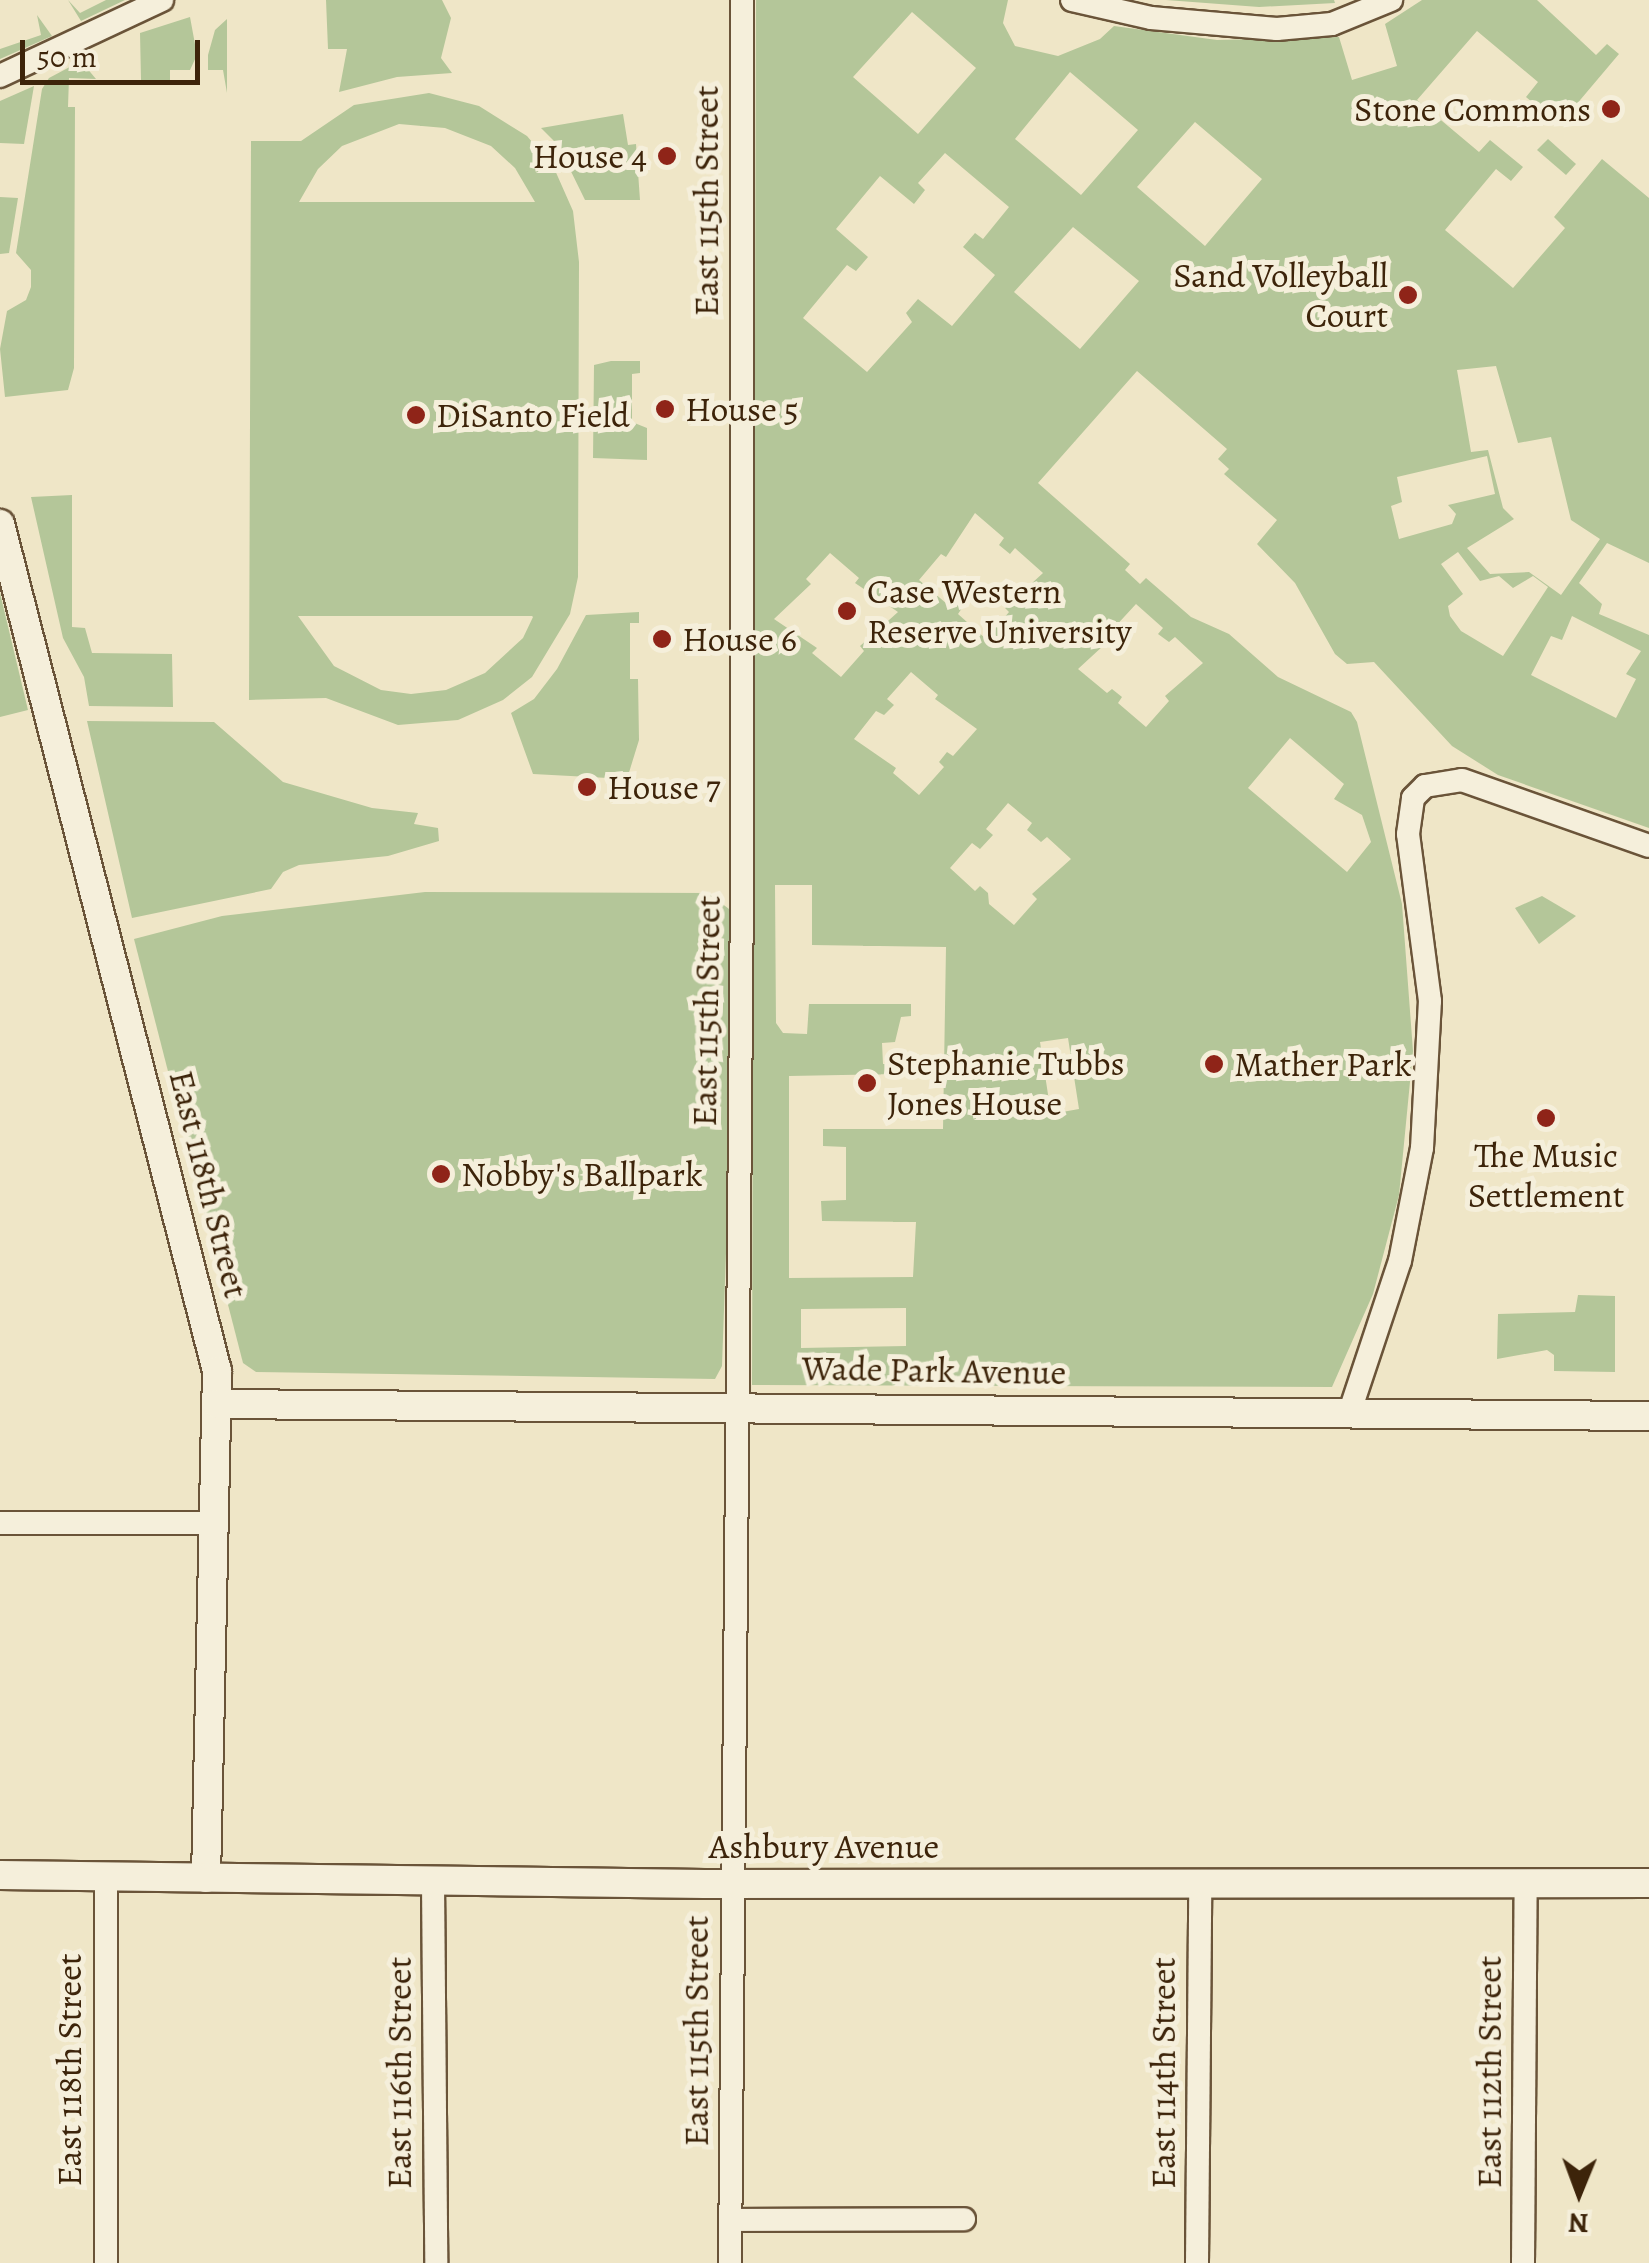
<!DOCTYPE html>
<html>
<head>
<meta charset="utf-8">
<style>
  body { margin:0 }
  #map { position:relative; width:1649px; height:2263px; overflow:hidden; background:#efe6c7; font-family:Alegreya,serif }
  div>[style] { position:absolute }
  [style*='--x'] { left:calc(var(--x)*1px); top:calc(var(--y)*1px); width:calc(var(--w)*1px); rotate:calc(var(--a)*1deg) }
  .green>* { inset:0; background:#b4c699 }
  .roads { filter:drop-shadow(2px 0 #6a5439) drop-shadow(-2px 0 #6a5439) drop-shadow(0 2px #6a5439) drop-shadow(0 -2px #6a5439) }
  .minor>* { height:22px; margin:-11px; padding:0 11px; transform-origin:11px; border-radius:11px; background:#f5efdb }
  .tertiary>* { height:28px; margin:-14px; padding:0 14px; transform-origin:14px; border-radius:14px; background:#f5efdb }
  .dots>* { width:28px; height:28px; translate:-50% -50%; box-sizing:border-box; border:5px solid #f5efdb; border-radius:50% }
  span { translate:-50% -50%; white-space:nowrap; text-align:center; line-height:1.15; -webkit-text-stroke:10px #f5efdb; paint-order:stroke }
  .poi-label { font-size:35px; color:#3d240a }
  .right { translate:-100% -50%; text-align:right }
  .left { translate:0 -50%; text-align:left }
  .street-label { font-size:35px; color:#3d240a }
  .north { position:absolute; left:1529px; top:2143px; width:100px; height:100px; -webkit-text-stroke:8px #f5efdb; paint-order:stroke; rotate:181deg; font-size:28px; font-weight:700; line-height:40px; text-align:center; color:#3d240a }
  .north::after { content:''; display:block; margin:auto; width:35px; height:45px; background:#3d240a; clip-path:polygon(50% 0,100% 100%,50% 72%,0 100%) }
  .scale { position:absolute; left:20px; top:40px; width:180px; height:45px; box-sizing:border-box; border:5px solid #3d240a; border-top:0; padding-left:12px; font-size:30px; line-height:35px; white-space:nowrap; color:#3d240a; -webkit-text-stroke:8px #f5efdb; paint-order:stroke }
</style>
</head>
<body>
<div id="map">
  <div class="green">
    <div style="clip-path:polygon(68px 0,80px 13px,106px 0,125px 0,81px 21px)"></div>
    <div style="clip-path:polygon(326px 0,442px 0,451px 18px,441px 58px,452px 73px,397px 77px,339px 92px,347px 49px,328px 49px)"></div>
    <div style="clip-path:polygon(evenodd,756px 0,1008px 0,1003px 23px,1015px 46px,1058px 56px,1100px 39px,1114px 26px,1217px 40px,1339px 37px,1352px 80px,1397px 66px,1385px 24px,1422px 0,1537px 0,1596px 55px,1607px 44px,1619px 54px,1559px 125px,1526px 97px,1538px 82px,1477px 31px,1417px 100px,1479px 152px,1490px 140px,1523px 167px,1511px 181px,1496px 169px,1445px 230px,1513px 288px,1565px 228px,1554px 217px,1602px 159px,1649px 198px,1649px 563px,1607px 543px,1579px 583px,1602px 604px,1599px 614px,1649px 635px,1649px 828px,1498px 775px,1452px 746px,1374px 662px,1347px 664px,1335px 654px,1295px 583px,1257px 544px,1277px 520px,1224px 474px,1229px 469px,1218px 459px,1227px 449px,1137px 371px,1038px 483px,1130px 564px,1125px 570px,1140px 584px,1146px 578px,1191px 617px,1229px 634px,1278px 677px,1351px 712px,1357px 722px,1402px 904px,1413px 1051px,1399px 1195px,1373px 1294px,1332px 1387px,752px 1385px,756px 0,912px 12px,976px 68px,918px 134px,853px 77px,912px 12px,756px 0,1070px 72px,1138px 130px,1081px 195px,1015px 139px,1070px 72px,756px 0,1195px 122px,1262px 179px,1205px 246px,1137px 187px,1195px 122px,756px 0,945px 153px,1009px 207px,983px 239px,975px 233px,963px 247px,995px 275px,952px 326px,918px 299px,906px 313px,912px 322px,867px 372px,803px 318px,847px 265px,856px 271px,868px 257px,836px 229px,880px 176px,914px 204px,925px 190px,918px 183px,945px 153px,756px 0,1073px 227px,1139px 281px,1080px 349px,1014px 292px,1073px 227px,756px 0,1496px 366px,1518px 443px,1551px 437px,1571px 520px,1600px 539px,1561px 595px,1529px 572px,1490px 574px,1467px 548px,1514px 519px,1503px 508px,1488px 450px,1471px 452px,1457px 370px,1496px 366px,756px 0,1487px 456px,1495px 494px,1448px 505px,1456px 514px,1452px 524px,1399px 539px,1391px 506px,1402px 502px,1397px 477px,1487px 456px,756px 0,975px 513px,1004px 538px,999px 545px,1010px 554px,1015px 548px,1043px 573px,1005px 608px,1009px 612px,986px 639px,958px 614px,962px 608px,952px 599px,947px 604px,919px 580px,941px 554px,946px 557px,975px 513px,756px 0,1458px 552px,1480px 581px,1499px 576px,1513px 588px,1533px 576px,1548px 587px,1503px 656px,1461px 631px,1450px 616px,1448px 606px,1463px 594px,1441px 564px,1458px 552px,756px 0,830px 553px,859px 578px,855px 583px,898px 612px,860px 646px,864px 651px,841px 677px,812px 653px,817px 648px,774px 619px,811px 584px,806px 579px,830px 553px,756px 0,1136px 604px,1163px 628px,1158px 634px,1169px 642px,1175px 637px,1203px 663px,1165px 696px,1169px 701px,1146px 727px,1118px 703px,1122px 697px,1112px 689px,1107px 693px,1078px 669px,1116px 634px,1113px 629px,1136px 604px,756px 0,1572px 616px,1641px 651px,1626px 674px,1636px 679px,1616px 718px,1531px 675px,1551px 636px,1562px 640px,1572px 616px,756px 0,911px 672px,938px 695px,935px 699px,977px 729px,953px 756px,947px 752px,939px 762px,944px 767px,919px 795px,893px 773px,896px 768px,854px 739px,876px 711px,884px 715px,894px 705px,887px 699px,911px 672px,756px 0,1290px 738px,1344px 784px,1334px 799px,1362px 815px,1371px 842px,1347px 872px,1248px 788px,1290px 738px,756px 0,1008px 803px,1032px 823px,1027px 830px,1041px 842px,1047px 837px,1071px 859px,1032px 894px,1037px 899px,1014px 925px,989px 904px,988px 893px,980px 886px,975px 891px,950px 868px,972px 843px,980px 849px,993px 835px,986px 829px,1008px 803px,756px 0,775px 885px,812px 885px,812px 945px,946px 947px,943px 1129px,823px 1129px,823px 1146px,846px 1147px,846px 1200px,821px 1201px,822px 1221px,916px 1222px,913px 1277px,789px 1278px,789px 1076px,895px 1074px,895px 1064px,883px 1064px,882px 1043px,895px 1042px,901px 1017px,911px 1016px,911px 1004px,809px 1004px,807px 1034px,783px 1033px,776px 1023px,775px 885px,756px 0,1068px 1038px,1079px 1109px,1051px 1114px,1040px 1042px,1068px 1038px,756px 0,906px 1308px,906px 1346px,801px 1348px,801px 1309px,906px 1308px)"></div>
    <div style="clip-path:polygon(1166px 0,1334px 0,1335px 3px,1259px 7px)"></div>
    <div style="clip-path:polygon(37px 15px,52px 36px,0 59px,0 49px,41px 35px)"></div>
    <div style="clip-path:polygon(190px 17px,197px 55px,190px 70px,170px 70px,170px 80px,141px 80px,140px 33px)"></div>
    <div style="clip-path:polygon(227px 19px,227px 93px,223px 70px,208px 70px,208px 55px,215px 30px)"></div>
    <div style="clip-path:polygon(81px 61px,96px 79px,69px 78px,68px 107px,75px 107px,74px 368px,68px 390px,5px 397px,0 349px,7px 311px,26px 300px,31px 287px,31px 270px,16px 253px,42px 89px,49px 78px)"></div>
    <div style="clip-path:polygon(34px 86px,24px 144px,0 143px,0 101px)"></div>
    <div style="clip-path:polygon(evenodd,429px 93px,479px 106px,527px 136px,554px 168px,573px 211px,579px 262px,578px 577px,570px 614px,532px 677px,503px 700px,458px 720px,398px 725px,326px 698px,249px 700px,251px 141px,301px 141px,354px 105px,429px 93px,399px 124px,445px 128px,491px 146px,515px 168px,535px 202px,299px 202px,318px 169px,342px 146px,399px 124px,429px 93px,298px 616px,532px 616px,533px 617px,523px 638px,485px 673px,446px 690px,411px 694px,381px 690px,334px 666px,298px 616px)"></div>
    <div style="clip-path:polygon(623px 114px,628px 145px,636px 144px,640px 200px,585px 200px,558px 145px,541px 128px)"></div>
    <div style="clip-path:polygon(1548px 139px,1576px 164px,1566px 175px,1537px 150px)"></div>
    <div style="clip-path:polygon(0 197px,18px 198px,9px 253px,0 254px)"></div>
    <div style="clip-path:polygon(611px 361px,640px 361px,640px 373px,632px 374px,632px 422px,647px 428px,647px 460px,593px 458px,594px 365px)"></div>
    <div style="clip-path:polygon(72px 495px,72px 627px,85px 628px,92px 653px,172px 654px,173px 707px,89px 706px,84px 677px,63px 638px,31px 497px)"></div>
    <div style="clip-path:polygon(0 593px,28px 710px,0 717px)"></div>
    <div style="clip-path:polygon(639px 612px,639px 623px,630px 623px,630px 679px,638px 679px,639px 740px,627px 779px,533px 774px,511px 713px,534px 699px,557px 669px,586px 615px)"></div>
    <div style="clip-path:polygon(87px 721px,214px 722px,283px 782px,372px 808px,418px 813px,414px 824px,438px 828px,439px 841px,388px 856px,299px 865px,283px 872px,271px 889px,132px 918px)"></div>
    <div style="clip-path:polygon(425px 892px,708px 893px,729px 909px,729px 1169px,722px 1366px,715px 1379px,256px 1372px,243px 1363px,134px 939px,222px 916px)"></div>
    <div style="clip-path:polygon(1542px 896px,1576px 916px,1539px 944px,1515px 908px)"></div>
    <div style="clip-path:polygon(1578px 1295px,1615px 1296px,1615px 1372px,1554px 1371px,1554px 1355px,1547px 1350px,1497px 1359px,1498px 1314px,1575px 1312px)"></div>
  </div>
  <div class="roads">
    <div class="minor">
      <div style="--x:1072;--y:0;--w:81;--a:12.8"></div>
      <div style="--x:1151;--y:18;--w:126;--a:5"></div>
      <div style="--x:1277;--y:29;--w:55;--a:-5.2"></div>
      <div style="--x:1332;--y:24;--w:64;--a:-22.1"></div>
      <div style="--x:0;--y:76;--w:179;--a:-25.1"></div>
      <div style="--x:1349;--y:1414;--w:161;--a:-71.6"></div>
      <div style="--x:1400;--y:1261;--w:115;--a:-79"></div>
      <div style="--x:1422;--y:1148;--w:147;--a:-86.9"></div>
      <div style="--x:1430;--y:1001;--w:168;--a:-97.5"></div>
      <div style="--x:1408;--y:834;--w:36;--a:-82"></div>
      <div style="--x:1413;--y:798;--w:17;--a:-45"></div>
      <div style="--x:1425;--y:786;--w:37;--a:-9"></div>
      <div style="--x:1462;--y:780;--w:198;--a:19.4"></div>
      <div style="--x:0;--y:1523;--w:214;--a:0"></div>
      <div style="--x:106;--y:1877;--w:386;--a:90"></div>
      <div style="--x:433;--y:1882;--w:381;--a:89.5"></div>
      <div style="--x:730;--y:2220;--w:234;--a:-0.2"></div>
      <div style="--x:730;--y:2263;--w:1385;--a:-89.5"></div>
      <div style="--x:742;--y:878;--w:878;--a:-90"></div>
      <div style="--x:1197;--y:2263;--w:380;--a:-89.5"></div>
      <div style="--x:1523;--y:2263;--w:382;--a:-89.6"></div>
    </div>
    <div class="tertiary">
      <div style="--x:0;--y:524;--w:874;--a:75.63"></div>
      <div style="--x:217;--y:1371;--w:507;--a:91.24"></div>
      <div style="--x:217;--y:1404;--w:1432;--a:0.48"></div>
      <div style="--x:0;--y:1875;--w:705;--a:0.73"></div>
      <div style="--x:705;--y:1884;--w:944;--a:-0.06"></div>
    </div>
  </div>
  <div class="dots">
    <div style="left:1611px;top:109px;background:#8f2418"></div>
    <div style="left:667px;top:156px;background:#8f2418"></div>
    <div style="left:1408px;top:295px;background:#8f2418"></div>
    <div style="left:665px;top:409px;background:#8f2418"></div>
    <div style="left:416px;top:415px;background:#8f2418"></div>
    <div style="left:847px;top:611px;background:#8f2418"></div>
    <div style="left:662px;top:639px;background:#8f2418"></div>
    <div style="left:587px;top:787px;background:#8f2418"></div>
    <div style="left:1214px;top:1064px;background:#8f2418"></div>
    <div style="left:867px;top:1083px;background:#8f2418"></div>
    <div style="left:1546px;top:1118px;background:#8f2418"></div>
    <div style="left:441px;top:1174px;background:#8f2418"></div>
  </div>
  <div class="poi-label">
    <span class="right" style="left:1591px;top:109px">Stone Commons</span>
    <span class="right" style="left:647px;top:156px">House 4</span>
    <span class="right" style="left:1388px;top:295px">Sand Volleyball<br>Court</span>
    <span class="left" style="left:685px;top:409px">House 5</span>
    <span class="left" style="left:436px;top:415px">DiSanto Field</span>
    <span class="left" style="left:867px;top:611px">Case Western<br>Reserve University</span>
    <span class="left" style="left:682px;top:639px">House 6</span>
    <span class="left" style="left:607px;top:787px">House 7</span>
    <span class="left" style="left:887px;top:1083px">Stephanie Tubbs<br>Jones House</span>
    <span class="left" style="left:1234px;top:1064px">Mather Park</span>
    <span style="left:1546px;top:1175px">The Music<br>Settlement</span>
    <span class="left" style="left:461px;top:1174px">Nobby's Ballpark</span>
  </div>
  <div class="street-label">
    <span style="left:706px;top:201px;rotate:-90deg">East 115th Street</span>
    <span style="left:706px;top:1011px;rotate:-89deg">East 115th Street</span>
    <span style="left:209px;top:1184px;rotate:76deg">East 118th Street</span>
    <span style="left:934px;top:1370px;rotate:1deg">Wade Park Avenue</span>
    <span style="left:824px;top:1846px">Ashbury Avenue</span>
    <span style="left:696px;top:2031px;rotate:-90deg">East 115th Street</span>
    <span style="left:69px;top:2070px;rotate:-90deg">East 118th Street</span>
    <span style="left:1489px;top:2072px;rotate:-90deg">East 112th Street</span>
    <span style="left:399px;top:2073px;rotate:-90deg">East 116th Street</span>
    <span style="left:1163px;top:2073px;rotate:-90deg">East 114th Street</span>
  </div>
  <div class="north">N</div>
  <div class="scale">50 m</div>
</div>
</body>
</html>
